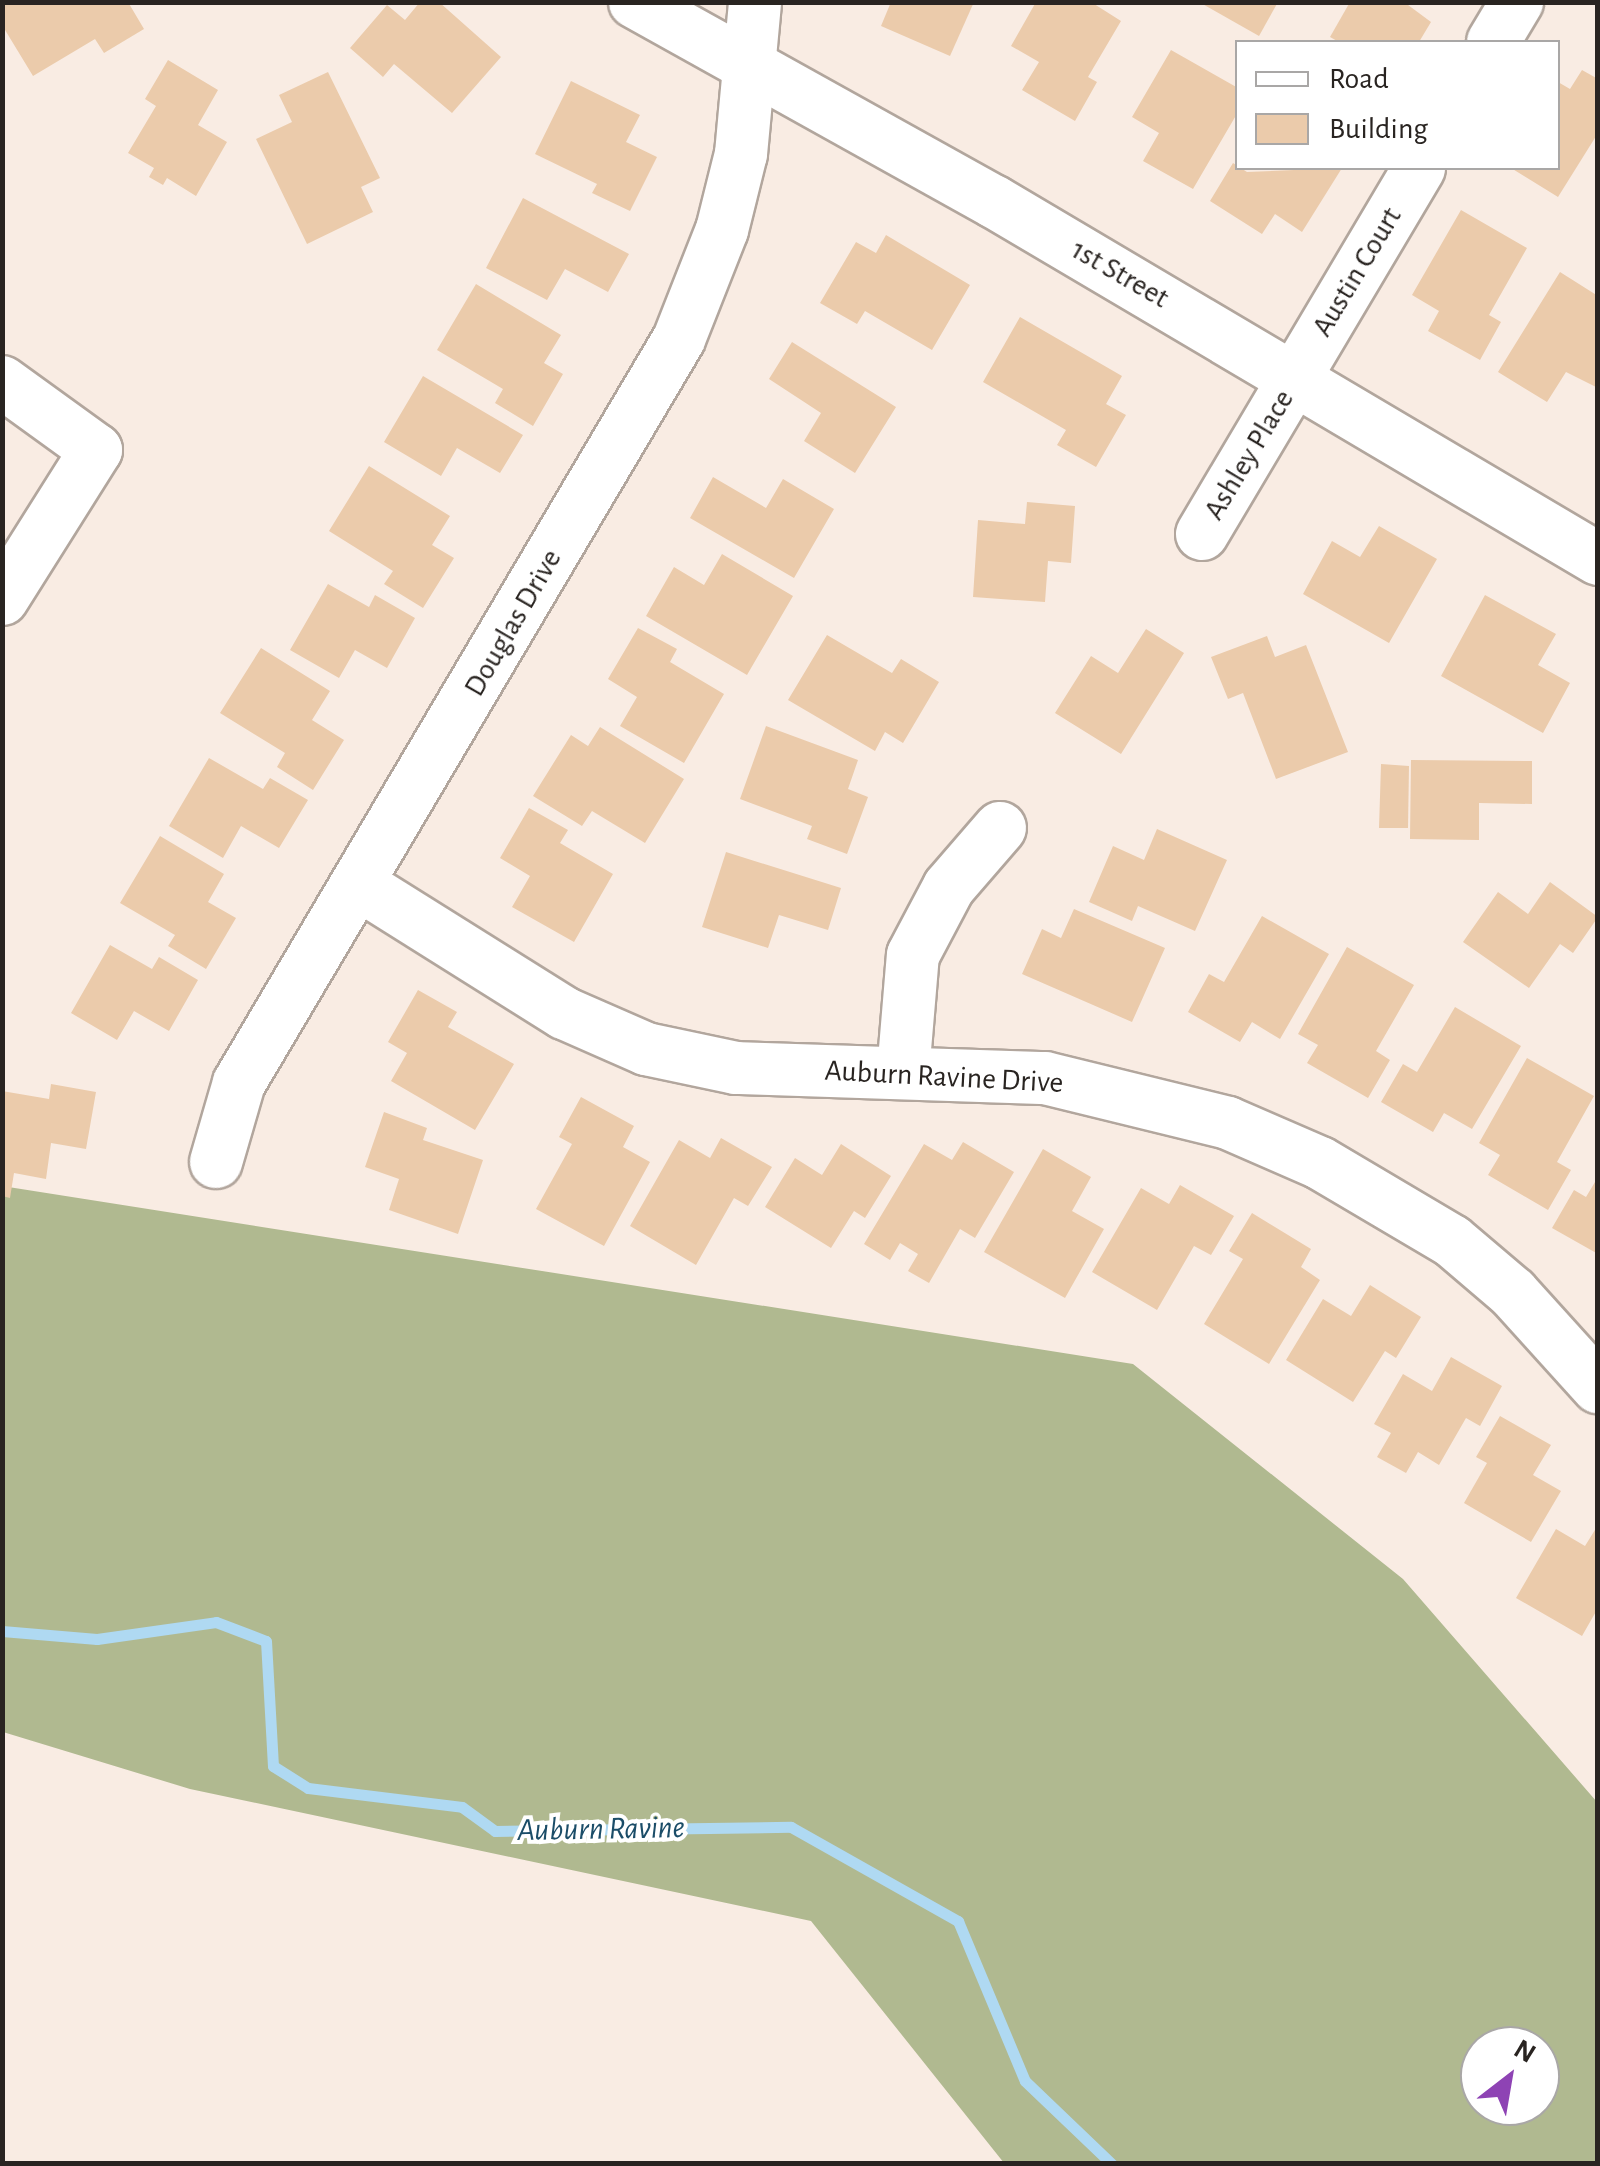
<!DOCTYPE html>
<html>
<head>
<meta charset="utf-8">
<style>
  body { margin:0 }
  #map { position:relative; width:1600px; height:2166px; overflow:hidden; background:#f9ece3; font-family:"Alegreya Sans",sans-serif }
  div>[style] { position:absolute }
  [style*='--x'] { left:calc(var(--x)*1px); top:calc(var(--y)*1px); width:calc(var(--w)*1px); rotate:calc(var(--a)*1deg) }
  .forest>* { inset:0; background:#b0b990 }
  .stream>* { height:11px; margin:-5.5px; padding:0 5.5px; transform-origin:5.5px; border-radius:5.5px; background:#afd9f2 }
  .building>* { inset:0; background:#ebcbab }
  .roads { filter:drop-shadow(2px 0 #b2a69d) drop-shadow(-2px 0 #b2a69d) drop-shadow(0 2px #b2a69d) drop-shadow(0 -2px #b2a69d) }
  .minor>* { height:52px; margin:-26px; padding:0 26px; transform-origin:26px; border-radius:26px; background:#fff }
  span { translate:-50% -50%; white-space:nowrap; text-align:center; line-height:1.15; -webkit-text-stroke:8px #fff; paint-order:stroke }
  .street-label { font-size:30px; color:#292421 }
  .water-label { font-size:32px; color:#1b4d68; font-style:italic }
  .frame { position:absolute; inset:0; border:5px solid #292421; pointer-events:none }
  .legend { position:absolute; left:1235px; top:40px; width:325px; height:130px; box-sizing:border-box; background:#fff; border:2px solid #a9a7a6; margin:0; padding:12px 18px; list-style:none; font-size:30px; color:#292421 }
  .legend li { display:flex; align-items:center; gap:20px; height:50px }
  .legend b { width:50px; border:2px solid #a9a7a6 }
  .north { position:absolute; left:1460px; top:2026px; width:100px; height:100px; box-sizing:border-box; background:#fff; border:2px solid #a9a7a6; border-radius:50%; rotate:31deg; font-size:28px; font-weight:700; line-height:40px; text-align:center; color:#292421 }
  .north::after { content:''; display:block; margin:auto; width:35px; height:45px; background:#8e43b4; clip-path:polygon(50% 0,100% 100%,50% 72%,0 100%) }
</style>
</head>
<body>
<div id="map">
  <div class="forest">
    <div style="clip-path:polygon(evenodd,2px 1186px,1133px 1364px,1403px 1579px,1597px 1802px,1597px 2163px,1004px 2163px,811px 1921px,190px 1789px,3px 1732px,2px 1186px,1480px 2046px,1540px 2046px,1540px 2106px,1480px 2106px,1480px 2046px)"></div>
  </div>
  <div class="stream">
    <div style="--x:2;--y:1631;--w:95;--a:4.8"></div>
    <div style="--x:97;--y:1639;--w:120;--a:-8.1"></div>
    <div style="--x:216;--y:1622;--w:53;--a:20.8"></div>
    <div style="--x:266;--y:1641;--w:125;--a:86.8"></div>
    <div style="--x:273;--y:1766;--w:41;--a:32.2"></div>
    <div style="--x:308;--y:1788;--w:155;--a:7"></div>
    <div style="--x:462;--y:1807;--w:41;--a:36"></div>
    <div style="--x:495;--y:1831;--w:296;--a:-0.8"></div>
    <div style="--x:791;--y:1827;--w:192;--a:29.4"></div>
    <div style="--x:958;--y:1921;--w:173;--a:67.3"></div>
    <div style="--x:1025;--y:2081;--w:120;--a:43.7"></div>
  </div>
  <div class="building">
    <div style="clip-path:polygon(2px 2px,128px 2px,144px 29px,104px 53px,95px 39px,33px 76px,2px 25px)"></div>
    <div style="clip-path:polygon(420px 2px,439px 2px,501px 57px,452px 113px,394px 64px,383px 77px,350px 48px,387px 5px,405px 20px)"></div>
    <div style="clip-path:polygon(891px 2px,974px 2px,950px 56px,881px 26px)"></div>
    <div style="clip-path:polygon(1036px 2px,1091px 2px,1121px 21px,1088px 77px,1097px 82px,1075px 121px,1022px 90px,1039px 62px,1011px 46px)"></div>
    <div style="clip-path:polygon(1199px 2px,1278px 2px,1259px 36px)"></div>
    <div style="clip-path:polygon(1350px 2px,1404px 2px,1431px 22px,1419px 42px,1339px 42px,1330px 37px)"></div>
    <div style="clip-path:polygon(1171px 50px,1238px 88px,1238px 112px,1193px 189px,1143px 161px,1159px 133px,1132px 117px)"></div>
    <div style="clip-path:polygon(168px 60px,218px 90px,198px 125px,227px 142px,196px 196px,167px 178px,163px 185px,149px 177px,154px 168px,128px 153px,156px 106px,145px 99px)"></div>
    <div style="clip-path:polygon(1582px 70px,1598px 79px,1598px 133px,1558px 197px,1511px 168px,1558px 168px,1558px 82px,1570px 89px)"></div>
    <div style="clip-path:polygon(328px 72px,380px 178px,361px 187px,373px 212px,307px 244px,256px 139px,292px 122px,279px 95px)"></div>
    <div style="clip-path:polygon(571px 81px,640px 115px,626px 142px,657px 157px,630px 211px,592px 193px,597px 184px,535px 154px)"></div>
    <div style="clip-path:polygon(1233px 163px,1247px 172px,1342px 168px,1302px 232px,1275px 214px,1262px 234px,1210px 201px)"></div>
    <div style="clip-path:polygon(523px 198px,629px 254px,608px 292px,565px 269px,547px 300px,486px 268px)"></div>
    <div style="clip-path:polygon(1461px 210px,1527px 248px,1489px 315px,1501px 322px,1480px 360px,1428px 331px,1439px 311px,1412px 295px)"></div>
    <div style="clip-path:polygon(886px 235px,970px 285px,932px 350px,865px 311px,857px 324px,820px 303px,856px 242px,876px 253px)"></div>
    <div style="clip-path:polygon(1560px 272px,1598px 296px,1598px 388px,1566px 372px,1547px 402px,1498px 372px)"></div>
    <div style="clip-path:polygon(476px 284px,561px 335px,544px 363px,563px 374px,533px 426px,495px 403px,503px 389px,437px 350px)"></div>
    <div style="clip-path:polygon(1020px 317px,1122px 376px,1106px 404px,1126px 415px,1096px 467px,1057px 445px,1066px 430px,983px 382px)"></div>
    <div style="clip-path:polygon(792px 342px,896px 407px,855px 473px,804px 441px,821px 413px,769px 379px)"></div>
    <div style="clip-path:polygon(423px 376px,523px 435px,500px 473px,457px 448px,441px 476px,384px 442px)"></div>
    <div style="clip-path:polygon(369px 466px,450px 516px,432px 545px,454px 558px,423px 608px,384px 584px,393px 571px,329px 531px)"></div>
    <div style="clip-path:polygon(713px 477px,766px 508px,783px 479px,834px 509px,794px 578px,690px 518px)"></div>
    <div style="clip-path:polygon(1027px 502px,1075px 506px,1071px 563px,1048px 561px,1045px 602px,973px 597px,978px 520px,1025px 524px)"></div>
    <div style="clip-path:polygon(1379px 526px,1437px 559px,1389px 643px,1303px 594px,1332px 541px,1360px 557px)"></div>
    <div style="clip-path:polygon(722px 554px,793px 596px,747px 675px,646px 616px,674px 567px,704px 585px)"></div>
    <div style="clip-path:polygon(328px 584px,369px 607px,375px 595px,415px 618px,387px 668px,355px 650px,339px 678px,290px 650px)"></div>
    <div style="clip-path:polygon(1485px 595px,1556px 634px,1538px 665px,1570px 683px,1543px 733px,1441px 676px)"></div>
    <div style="clip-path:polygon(638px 628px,677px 649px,670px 662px,724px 694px,684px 763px,620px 726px,637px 697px,608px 679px)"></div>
    <div style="clip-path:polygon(1146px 629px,1184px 653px,1121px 754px,1055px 713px,1091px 656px,1118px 673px)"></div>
    <div style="clip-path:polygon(827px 635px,892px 673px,901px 659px,939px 682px,903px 743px,885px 732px,875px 751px,788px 700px)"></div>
    <div style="clip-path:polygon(1267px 636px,1275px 657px,1306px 645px,1348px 752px,1276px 779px,1243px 693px,1228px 699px,1211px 657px)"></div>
    <div style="clip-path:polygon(261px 648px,330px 691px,312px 720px,344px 740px,313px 790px,277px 767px,285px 753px,220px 713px)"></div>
    <div style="clip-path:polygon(766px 726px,858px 760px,848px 789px,868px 797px,847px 854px,807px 839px,812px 826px,740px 799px)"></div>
    <div style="clip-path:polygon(600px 727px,684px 779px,645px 843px,592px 811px,582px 826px,533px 796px,571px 735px,588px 746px)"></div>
    <div style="clip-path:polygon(209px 758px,263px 789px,270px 778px,308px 800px,279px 848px,241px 826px,223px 858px,169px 826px)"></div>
    <div style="clip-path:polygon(1411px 760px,1532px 761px,1532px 804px,1479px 803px,1479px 840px,1410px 839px)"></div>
    <div style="clip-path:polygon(1381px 764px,1409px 766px,1408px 828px,1379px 828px)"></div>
    <div style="clip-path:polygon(529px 808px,568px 830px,560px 843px,613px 874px,574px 942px,512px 907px,530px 876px,500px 858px)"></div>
    <div style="clip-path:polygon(1157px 829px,1227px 860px,1195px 931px,1138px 906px,1132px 921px,1089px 902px,1113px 846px,1144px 860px)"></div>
    <div style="clip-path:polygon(160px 836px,224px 874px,208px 902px,236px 918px,206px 969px,168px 946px,175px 935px,120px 903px)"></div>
    <div style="clip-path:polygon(726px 852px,841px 888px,828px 930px,779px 915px,768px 948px,702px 927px)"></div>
    <div style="clip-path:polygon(1550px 882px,1598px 917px,1573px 953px,1560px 944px,1529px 988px,1463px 942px,1498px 892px,1528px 914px)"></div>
    <div style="clip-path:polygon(1074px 909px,1165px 948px,1132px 1022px,1022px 974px,1042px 929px,1061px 938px)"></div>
    <div style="clip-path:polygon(1262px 916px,1329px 954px,1280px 1039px,1252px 1022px,1240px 1042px,1188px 1012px,1209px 974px,1224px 982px)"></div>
    <div style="clip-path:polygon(110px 945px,152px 969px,159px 957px,198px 980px,169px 1031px,134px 1011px,117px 1040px,71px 1013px)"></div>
    <div style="clip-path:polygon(1347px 947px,1414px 985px,1376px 1051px,1390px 1060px,1368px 1098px,1307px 1063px,1318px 1045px,1298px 1034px)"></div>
    <div style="clip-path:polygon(418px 990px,457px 1012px,448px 1027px,514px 1064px,475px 1130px,391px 1081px,407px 1053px,388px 1042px)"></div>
    <div style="clip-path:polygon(1455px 1007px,1521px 1046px,1472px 1129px,1444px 1113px,1433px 1132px,1381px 1102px,1403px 1064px,1417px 1072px)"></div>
    <div style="clip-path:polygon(1527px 1058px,1594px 1096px,1557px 1162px,1571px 1170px,1548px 1210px,1488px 1175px,1500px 1155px,1479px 1143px)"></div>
    <div style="clip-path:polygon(51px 1084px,96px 1092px,86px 1149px,51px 1143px,46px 1179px,14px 1173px,10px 1198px,2px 1196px,2px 1091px,49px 1099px)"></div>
    <div style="clip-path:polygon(581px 1097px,634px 1126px,623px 1147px,650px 1162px,604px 1246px,536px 1209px,572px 1144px,559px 1137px)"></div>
    <div style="clip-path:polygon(384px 1112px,427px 1128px,423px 1140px,483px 1160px,458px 1234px,389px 1210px,399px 1179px,365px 1167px)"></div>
    <div style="clip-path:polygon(721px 1138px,772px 1167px,748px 1206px,734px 1198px,696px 1265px,630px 1226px,679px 1140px,710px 1158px)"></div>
    <div style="clip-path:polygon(963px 1142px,1014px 1172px,975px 1238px,960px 1229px,929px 1283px,908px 1271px,918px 1254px,900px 1243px,890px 1260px,864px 1244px,924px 1144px,952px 1160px)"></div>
    <div style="clip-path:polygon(841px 1144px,891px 1176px,865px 1218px,854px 1211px,831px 1248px,765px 1207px,795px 1158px,822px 1175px)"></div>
    <div style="clip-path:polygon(1043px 1149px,1091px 1177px,1072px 1211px,1104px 1229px,1065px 1298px,984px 1252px)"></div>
    <div style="clip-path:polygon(1598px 1177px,1598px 1254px,1552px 1228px,1574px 1190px,1586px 1197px)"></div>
    <div style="clip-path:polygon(1180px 1185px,1234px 1216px,1211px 1255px,1194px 1246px,1157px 1310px,1092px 1272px,1141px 1188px,1169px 1204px)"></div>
    <div style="clip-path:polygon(1252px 1213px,1311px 1249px,1301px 1267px,1320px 1280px,1269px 1364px,1204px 1324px,1243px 1259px,1229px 1251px)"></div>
    <div style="clip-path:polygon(1370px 1285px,1421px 1317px,1396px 1358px,1385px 1351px,1353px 1402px,1286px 1360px,1323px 1299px,1351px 1316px)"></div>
    <div style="clip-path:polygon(1451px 1357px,1502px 1386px,1480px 1426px,1466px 1418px,1439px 1465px,1418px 1452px,1406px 1473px,1377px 1457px,1391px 1433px,1374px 1424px,1403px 1374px,1432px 1391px)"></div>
    <div style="clip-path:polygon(1500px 1416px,1551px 1445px,1533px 1475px,1561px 1491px,1531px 1542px,1464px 1503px,1487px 1463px,1476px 1457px)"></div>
    <div style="clip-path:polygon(1598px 1525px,1598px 1608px,1582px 1636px,1516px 1598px,1556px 1529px,1585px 1546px)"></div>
  </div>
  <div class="roads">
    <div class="minor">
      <div style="--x:635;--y:2;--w:410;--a:29.1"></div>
      <div style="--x:993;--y:201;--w:703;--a:30.61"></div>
      <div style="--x:1493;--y:42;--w:47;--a:-59"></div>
      <div style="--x:2;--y:382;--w:116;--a:35.9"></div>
      <div style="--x:96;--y:450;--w:176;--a:122.2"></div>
      <div style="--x:1202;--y:534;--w:425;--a:-59.3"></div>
      <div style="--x:360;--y:885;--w:241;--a:32.1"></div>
      <div style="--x:564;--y:1013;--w:90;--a:23.7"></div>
      <div style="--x:646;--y:1049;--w:92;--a:11.9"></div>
      <div style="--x:736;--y:1068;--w:309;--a:1.9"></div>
      <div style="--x:1045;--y:1078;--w:188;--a:13.8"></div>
      <div style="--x:1228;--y:1123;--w:100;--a:23.5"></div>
      <div style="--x:1320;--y:1163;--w:153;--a:30.6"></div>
      <div style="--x:1452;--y:1241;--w:80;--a:40.4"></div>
      <div style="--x:1513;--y:1293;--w:127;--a:47.9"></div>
      <div style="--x:903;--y:1073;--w:118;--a:-85.2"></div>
      <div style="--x:913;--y:955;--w:77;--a:-62.1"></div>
      <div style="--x:949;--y:887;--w:78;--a:-49.2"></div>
      <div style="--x:216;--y:1162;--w:82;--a:-73.8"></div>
      <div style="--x:239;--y:1083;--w:864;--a:-59.4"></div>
      <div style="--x:679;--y:339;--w:117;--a:-68.5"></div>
      <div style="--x:722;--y:230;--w:78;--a:-76"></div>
      <div style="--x:741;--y:154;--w:153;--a:-84.7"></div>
    </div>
  </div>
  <div class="street-label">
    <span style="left:1357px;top:272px;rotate:-59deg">Austin Court</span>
    <span style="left:1120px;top:274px;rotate:30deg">1st Street</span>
    <span style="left:1249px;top:455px;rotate:-59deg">Ashley Place</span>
    <span style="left:513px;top:623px;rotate:-60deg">Douglas Drive</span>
    <span style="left:944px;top:1077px;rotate:3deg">Auburn Ravine Drive</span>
  </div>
  <div class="water-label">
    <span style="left:601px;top:1829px;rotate:-1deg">Auburn Ravine</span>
  </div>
  <div class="frame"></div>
  <ul class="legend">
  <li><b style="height:12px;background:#fff"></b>Road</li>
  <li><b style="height:28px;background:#ebcbab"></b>Building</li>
  </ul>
  <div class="north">N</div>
</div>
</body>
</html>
